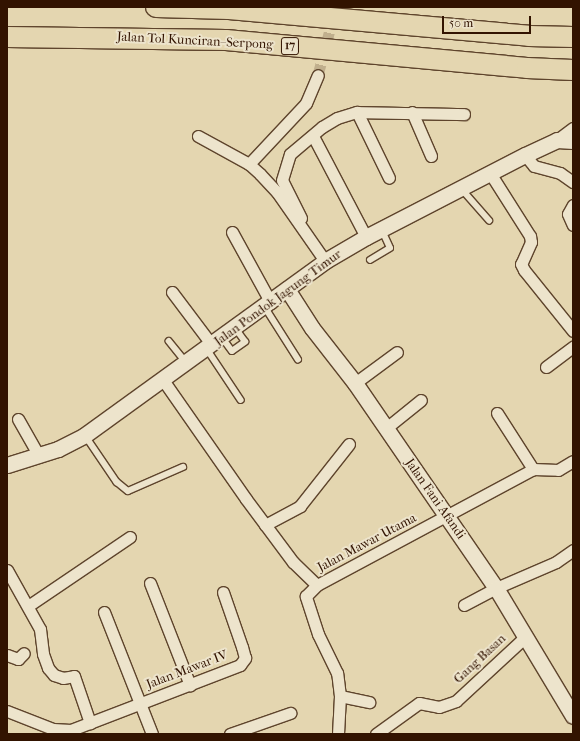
<!DOCTYPE html>
<html>
<head>
<meta charset="utf-8">
<style>
  body { margin:0 }
  #map { position:relative; width:580px; height:741px; overflow:hidden; background:#e4d6b0; font-family:"IM FELL French Canon",serif }
  div>[style] { position:absolute }
  [style*='--x'] { left:calc(var(--x)*1px); top:calc(var(--y)*1px); width:calc(var(--w)*1px); rotate:calc(var(--a)*1deg) }
  .street-tunnel>* { height:11px; margin-top:-5.5px; transform-origin:0; background:repeating-linear-gradient(90deg,#c0af8d 0 11px,transparent 0 16.5px) }
  .roads { filter:drop-shadow(1px 0 #5e442c) drop-shadow(-1px 0 #5e442c) drop-shadow(0 1px #5e442c) drop-shadow(0 -1px #5e442c) }
  .lane>* { height:5.5px; margin:-2.75px; padding:0 2.75px; transform-origin:2.75px; border-radius:2.75px; background:#ede4cc }
  .street>* { height:11px; margin:-5.5px; padding:0 5.5px; transform-origin:5.5px; border-radius:5.5px; background:#ede4cc }
  .secondary>* { height:15px; margin:-7.5px; padding:0 7.5px; transform-origin:7.5px; border-radius:7.5px; background:#ede4cc }
  .highway>* { height:20px; margin:-10px; padding:0 10px; transform-origin:10px; border-radius:10px; background:#e4d6b0 }
  span { translate:-50% -50%; white-space:nowrap; text-align:center; line-height:1.15; -webkit-text-stroke:4px #ede4cc; paint-order:stroke }
  .shield-label span { padding:1px 3px; background:#ede4cc; border:1px solid; border-radius:3px; -webkit-text-stroke-width:0 }
  .shield-label { font-size:12px; color:#321300; font-weight:700 }
  .street-label { font-size:13px; color:#321300 }
  .frame { position:absolute; inset:0; border:8px solid #321300; pointer-events:none }
  .scale { position:absolute; left:442px; top:16px; width:89px; height:18px; box-sizing:border-box; border:2px solid #321300; border-top:0; padding-left:5px; font-size:12px; line-height:14px; white-space:nowrap; color:#321300; -webkit-text-stroke:3px #ede4cc; paint-order:stroke }
</style>
</head>
<body>
<div id="map">
  <div class="street-tunnel">
    <div style="--x:318;--y:75;--w:70;--a:-75.2"></div>
  </div>
  <div class="roads">
    <div class="lane">
      <div style="--x:461;--y:188;--w:43;--a:48.8"></div>
      <div style="--x:370;--y:260;--w:23;--a:-31"></div>
      <div style="--x:390;--y:248;--w:19;--a:-115"></div>
      <div style="--x:265;--y:307;--w:62;--a:57.6"></div>
      <div style="--x:222;--y:337;--w:17;--a:54"></div>
      <div style="--x:232;--y:351;--w:16;--a:-35"></div>
      <div style="--x:245;--y:342;--w:17;--a:-126"></div>
      <div style="--x:169;--y:341;--w:26;--a:51"></div>
      <div style="--x:207;--y:349;--w:61;--a:56.3"></div>
      <div style="--x:85;--y:435;--w:57;--a:55.8"></div>
      <div style="--x:117;--y:482;--w:14;--a:39"></div>
      <div style="--x:128;--y:491;--w:60;--a:-23.6"></div>
    </div>
    <div class="street">
      <div style="--x:357;--y:112;--w:73;--a:64.1"></div>
      <div style="--x:412;--y:112;--w:48;--a:66.6"></div>
      <div style="--x:198;--y:136;--w:58;--a:28.8"></div>
      <div style="--x:249;--y:164;--w:15;--a:42"></div>
      <div style="--x:260;--y:174;--w:25;--a:47"></div>
      <div style="--x:277;--y:192;--w:84;--a:55.2"></div>
      <div style="--x:313;--y:136;--w:114;--a:62.3"></div>
      <div style="--x:557;--y:140;--w:20;--a:-37"></div>
      <div style="--x:525;--y:155;--w:14;--a:51"></div>
      <div style="--x:534;--y:166;--w:27;--a:15"></div>
      <div style="--x:560;--y:173;--w:16;--a:35"></div>
      <div style="--x:249;--y:164;--w:83;--a:-46.9"></div>
      <div style="--x:306;--y:103;--w:30;--a:-67"></div>
      <div style="--x:490;--y:173;--w:75;--a:57.6"></div>
      <div style="--x:530;--y:236;--w:6;--a:81"></div>
      <div style="--x:531;--y:242;--w:24;--a:114"></div>
      <div style="--x:521;--y:264;--w:7;--a:63"></div>
      <div style="--x:524;--y:270;--w:78;--a:51.2"></div>
      <div style="--x:573;--y:205;--w:10;--a:119"></div>
      <div style="--x:568;--y:214;--w:12;--a:66"></div>
      <div style="--x:301;--y:218;--w:42;--a:-116.6"></div>
      <div style="--x:282;--y:180;--w:27;--a:-73"></div>
      <div style="--x:290;--y:154;--w:42;--a:-40.2"></div>
      <div style="--x:322;--y:127;--w:17;--a:-31"></div>
      <div style="--x:337;--y:118;--w:21;--a:-17"></div>
      <div style="--x:357;--y:112;--w:107;--a:1.1"></div>
      <div style="--x:232;--y:232;--w:81;--a:61.2"></div>
      <div style="--x:172;--y:292;--w:66;--a:53"></div>
      <div style="--x:546;--y:367;--w:34;--a:-37"></div>
      <div style="--x:163;--y:380;--w:145;--a:55.1"></div>
      <div style="--x:246;--y:499;--w:79;--a:53.3"></div>
      <div style="--x:293;--y:562;--w:33;--a:44"></div>
      <div style="--x:355;--y:383;--w:52;--a:-36.4"></div>
      <div style="--x:497;--y:413;--w:67;--a:57.3"></div>
      <div style="--x:18;--y:419;--w:43;--a:60.4"></div>
      <div style="--x:385;--y:429;--w:46;--a:-38.9"></div>
      <div style="--x:265;--y:525;--w:40;--a:-28"></div>
      <div style="--x:300;--y:506;--w:79;--a:-51.7"></div>
      <div style="--x:7;--y:570;--w:68;--a:60.8"></div>
      <div style="--x:40;--y:629;--w:25;--a:83"></div>
      <div style="--x:43;--y:654;--w:15;--a:70"></div>
      <div style="--x:48;--y:668;--w:9;--a:49"></div>
      <div style="--x:54;--y:675;--w:9;--a:18"></div>
      <div style="--x:63;--y:678;--w:11;--a:-10"></div>
      <div style="--x:74;--y:676;--w:50;--a:71.2"></div>
      <div style="--x:150;--y:583;--w:110;--a:68.6"></div>
      <div style="--x:464;--y:605;--w:36;--a:-28"></div>
      <div style="--x:496;--y:588;--w:65;--a:-23.4"></div>
      <div style="--x:556;--y:562;--w:21;--a:-35"></div>
      <div style="--x:28;--y:606;--w:123;--a:-34.1"></div>
      <div style="--x:104;--y:612;--w:131;--a:68.5"></div>
      <div style="--x:7;--y:655;--w:12;--a:20"></div>
      <div style="--x:18;--y:659;--w:8;--a:-45"></div>
      <div style="--x:340;--y:696;--w:30;--a:12"></div>
      <div style="--x:7;--y:711;--w:49;--a:21.4"></div>
      <div style="--x:53;--y:729;--w:18;--a:3"></div>
      <div style="--x:71;--y:730;--w:181;--a:-21"></div>
      <div style="--x:240;--y:665;--w:9;--a:-54"></div>
      <div style="--x:245;--y:658;--w:11;--a:-105"></div>
      <div style="--x:242;--y:647;--w:58;--a:-109.1"></div>
      <div style="--x:230;--y:734;--w:64;--a:-19.3"></div>
      <div style="--x:338;--y:734;--w:38;--a:-87"></div>
      <div style="--x:340;--y:696;--w:23;--a:-97"></div>
      <div style="--x:337;--y:673;--w:43;--a:-116"></div>
      <div style="--x:318;--y:634;--w:40;--a:-108"></div>
      <div style="--x:306;--y:596;--w:16;--a:-45"></div>
      <div style="--x:317;--y:585;--w:245;--a:-28.2"></div>
      <div style="--x:533;--y:469;--w:25;--a:2"></div>
      <div style="--x:558;--y:470;--w:17;--a:-31"></div>
      <div style="--x:376;--y:734;--w:53;--a:-35.8"></div>
      <div style="--x:419;--y:703;--w:20;--a:11"></div>
      <div style="--x:439;--y:707;--w:18;--a:-19"></div>
      <div style="--x:456;--y:701;--w:94;--a:-42.8"></div>
    </div>
    <div class="secondary">
      <div style="--x:287;--y:289;--w:46;--a:57.3"></div>
      <div style="--x:312;--y:328;--w:70;--a:52"></div>
      <div style="--x:355;--y:383;--w:249;--a:55.5"></div>
      <div style="--x:496;--y:588;--w:149;--a:59"></div>
      <div style="--x:7;--y:465;--w:53;--a:-17.4"></div>
      <div style="--x:58;--y:449;--w:30;--a:-27"></div>
      <div style="--x:85;--y:435;--w:296;--a:-35.9"></div>
      <div style="--x:325;--y:261;--w:48;--a:-30.3"></div>
      <div style="--x:366;--y:237;--w:179;--a:-27.3"></div>
      <div style="--x:525;--y:155;--w:35;--a:-25"></div>
      <div style="--x:557;--y:140;--w:16;--a:4"></div>
    </div>
    <div class="highway">
      <div style="--x:156;--y:7;--w:73;--a:1.6"></div>
      <div style="--x:229;--y:9;--w:301;--a:5.1"></div>
      <div style="--x:529;--y:36;--w:44;--a:1.3"></div>
      <div style="--x:7;--y:37;--w:219;--a:0.8"></div>
      <div style="--x:226;--y:40;--w:302;--a:5.3"></div>
      <div style="--x:527;--y:68;--w:46;--a:2.5"></div>
    </div>
  </div>
  <div class="shield-label">
    <span style="left:290px;top:46px">17</span>
  </div>
  <div class="street-label">
    <span style="left:195px;top:41px;rotate:3deg">Jalan Tol Kunciran–Serpong</span>
    <span style="left:278px;top:298px;rotate:-36deg">Jalan Pondok Jagung Timur</span>
    <span style="left:435px;top:499px;rotate:55deg">Jalan Fani Afandi</span>
    <span style="left:367px;top:543px;rotate:-28deg">Jalan Mawar Utama</span>
    <span style="left:480px;top:659px;rotate:-43deg">Gang Basan</span>
    <span style="left:187px;top:670px;rotate:-21deg">Jalan Mawar IV</span>
  </div>
  <div class="frame"></div>
  <div class="scale">50 m</div>
</div>
</body>
</html>
